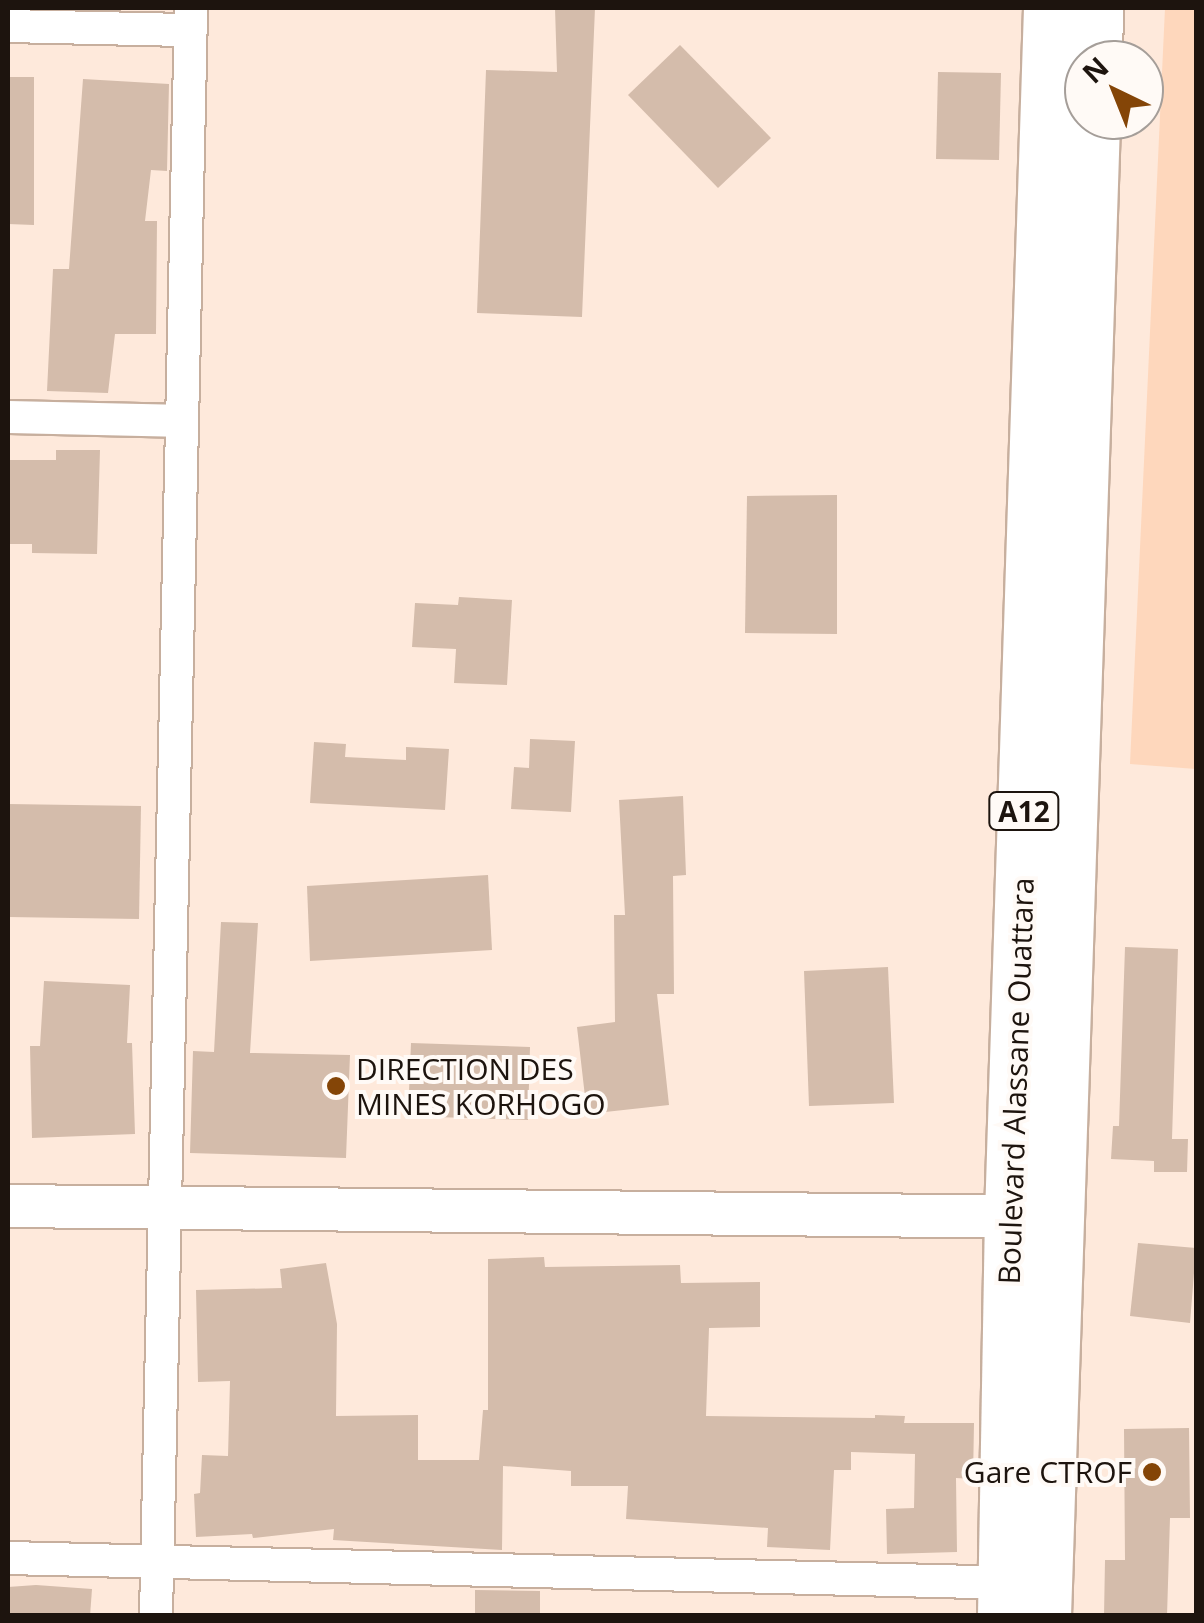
<!DOCTYPE html>
<html>
<head>
<meta charset="utf-8">
<style>
  body { margin:0 }
  #map { position:relative; width:1204px; height:1623px; overflow:hidden; background:#fee9db; font-family:"Open Sans",sans-serif }
  div>[style] { position:absolute }
  [style*='--x'] { left:calc(var(--x)*1px); top:calc(var(--y)*1px); width:calc(var(--w)*1px); rotate:calc(var(--a)*1deg) }
  .green>* { inset:0; background:#fed7bc }
  .building>* { inset:0; background:#d4bcab }
  .roads { filter:drop-shadow(2px 0 #c7af9e) drop-shadow(-2px 0 #c7af9e) drop-shadow(0 2px #c7af9e) drop-shadow(0 -2px #c7af9e) }
  .minor>* { height:32px; margin:-16px; padding:0 16px; transform-origin:16px; border-radius:16px; background:#fff }
  .tertiary>* { height:42px; margin:-21px; padding:0 21px; transform-origin:21px; border-radius:21px; background:#fff }
  .primary>* { height:52px; margin:-26px; padding:0 26px; transform-origin:26px; border-radius:26px; background:#fff }
  .dots>* { width:28px; height:28px; translate:-50% -50%; box-sizing:border-box; border:5px solid #fffaf6; border-radius:50% }
  span { translate:-50% -50%; white-space:nowrap; text-align:center; line-height:1.15; -webkit-text-stroke:8px #fffaf6; paint-order:stroke }
  .shield-label span { padding:2px 8px; background:#fffaf6; border:2px solid; border-radius:8px; -webkit-text-stroke-width:0 }
  .shield-label { font-size:28px; color:#1d140e; font-weight:700 }
  .poi-label { font-size:30px; color:#1d140e }
  .left { translate:0 -50%; text-align:left }
  .right { translate:-100% -50%; text-align:right }
  .street-label { font-size:30px; color:#1d140e }
  .frame { position:absolute; inset:0; border:10px solid #1d140e; pointer-events:none }
  .north { position:absolute; left:1064px; top:40px; width:100px; height:100px; box-sizing:border-box; background:#fffaf6; border:2px solid #a59e99; border-radius:50%; rotate:317deg; font-size:28px; font-weight:700; line-height:40px; text-align:center; color:#1d140e }
  .north::after { content:''; display:block; margin:auto; width:35px; height:45px; background:#844507; clip-path:polygon(50% 0,100% 100%,50% 72%,0 100%) }
</style>
</head>
<body>
<div id="map">
  <div class="green">
    <div style="clip-path:polygon(1165px 8px,1196px 8px,1196px 769px,1130px 764px)"></div>
  </div>
  <div class="building">
    <div style="clip-path:polygon(555px 8px,595px 8px,582px 317px,477px 313px,486px 70px,557px 72px)"></div>
    <div style="clip-path:polygon(680px 45px,771px 138px,718px 188px,628px 95px)"></div>
    <div style="clip-path:polygon(938px 72px,1001px 73px,999px 160px,936px 159px)"></div>
    <div style="clip-path:polygon(8px 77px,34px 77px,34px 225px,8px 224px)"></div>
    <div style="clip-path:polygon(83px 79px,169px 84px,167px 171px,151px 170px,145px 221px,157px 221px,156px 334px,115px 334px,108px 393px,47px 391px,53px 269px,69px 269px)"></div>
    <div style="clip-path:polygon(56px 450px,100px 450px,97px 554px,32px 553px,32px 544px,8px 544px,8px 460px,56px 460px)"></div>
    <div style="clip-path:polygon(837px 495px,837px 634px,745px 633px,747px 496px)"></div>
    <div style="clip-path:polygon(459px 597px,512px 600px,507px 685px,454px 683px,456px 649px,412px 647px,415px 603px,458px 605px)"></div>
    <div style="clip-path:polygon(530px 739px,575px 741px,571px 812px,511px 809px,514px 767px,529px 768px)"></div>
    <div style="clip-path:polygon(314px 742px,346px 744px,345px 757px,406px 760px,406px 747px,449px 749px,445px 810px,310px 803px)"></div>
    <div style="clip-path:polygon(683px 796px,686px 875px,673px 876px,674px 994px,657px 994px,669px 1105px,587px 1114px,577px 1027px,615px 1022px,614px 915px,625px 915px,619px 800px)"></div>
    <div style="clip-path:polygon(8px 804px,141px 806px,139px 919px,8px 917px)"></div>
    <div style="clip-path:polygon(488px 875px,492px 950px,310px 961px,307px 886px)"></div>
    <div style="clip-path:polygon(221px 922px,258px 923px,250px 1053px,350px 1055px,346px 1158px,190px 1153px,193px 1051px,214px 1052px)"></div>
    <div style="clip-path:polygon(1125px 947px,1178px 949px,1172px 1139px,1188px 1139px,1187px 1172px,1154px 1172px,1154px 1161px,1111px 1159px,1113px 1126px,1119px 1126px)"></div>
    <div style="clip-path:polygon(888px 967px,894px 1103px,809px 1106px,804px 971px)"></div>
    <div style="clip-path:polygon(44px 981px,130px 985px,127px 1043px,132px 1043px,135px 1134px,32px 1138px,30px 1046px,40px 1046px)"></div>
    <div style="clip-path:polygon(411px 1043px,530px 1047px,528px 1120px,408px 1116px)"></div>
    <div style="clip-path:polygon(1138px 1243px,1196px 1248px,1190px 1323px,1130px 1316px)"></div>
    <div style="clip-path:polygon(544px 1257px,545px 1267px,680px 1265px,681px 1283px,760px 1282px,760px 1327px,709px 1328px,706px 1416px,875px 1418px,875px 1415px,905px 1416px,904px 1423px,974px 1423px,973px 1479px,956px 1478px,957px 1552px,887px 1554px,886px 1509px,914px 1508px,915px 1454px,851px 1452px,851px 1470px,834px 1470px,830px 1550px,767px 1547px,768px 1528px,626px 1519px,628px 1486px,571px 1486px,571px 1471px,503px 1466px,502px 1550px,333px 1540px,334px 1529px,253px 1538px,252px 1534px,196px 1537px,194px 1494px,200px 1493px,202px 1455px,228px 1456px,230px 1381px,198px 1382px,196px 1290px,282px 1288px,280px 1269px,326px 1263px,337px 1324px,336px 1416px,418px 1415px,418px 1460px,479px 1460px,483px 1410px,488px 1410px,488px 1259px)"></div>
    <div style="clip-path:polygon(1189px 1428px,1190px 1518px,1170px 1518px,1167px 1616px,1104px 1616px,1105px 1560px,1125px 1560px,1124px 1429px)"></div>
    <div style="clip-path:polygon(36px 1585px,92px 1589px,90px 1616px,8px 1614px,8px 1587px)"></div>
    <div style="clip-path:polygon(475px 1590px,540px 1591px,540px 1616px,475px 1616px)"></div>
  </div>
  <div class="roads">
    <div class="minor">
      <div style="--x:8;--y:26;--w:182;--a:1.3"></div>
      <div style="--x:8;--y:417;--w:173;--a:1.3"></div>
      <div style="--x:8;--y:1558;--w:1012;--a:1.42"></div>
      <div style="--x:156;--y:1616;--w:1608;--a:-88.75"></div>
    </div>
    <div class="tertiary">
      <div style="--x:8;--y:1206;--w:1035;--a:0.61"></div>
    </div>
    <div class="primary">
      <div style="--x:1096;--y:60;--w:52;--a:-88.9"></div>
      <div style="--x:1004;--y:1616;--w:400;--a:-89"></div>
      <div style="--x:1011;--y:1216;--w:1209;--a:-88.15"></div>
      <div style="--x:1045;--y:1616;--w:1497;--a:-88.12"></div>
    </div>
  </div>
  <div class="dots">
    <div style="left:336px;top:1086px;background:#844507"></div>
    <div style="left:1152px;top:1472px;background:#844507"></div>
  </div>
  <div class="shield-label">
    <span style="left:1024px;top:811px">A12</span>
  </div>
  <div class="poi-label">
    <span class="left" style="left:356px;top:1086px">DIRECTION DES<br>MINES KORHOGO</span>
    <span class="right" style="left:1132px;top:1472px">Gare CTROF</span>
  </div>
  <div class="street-label">
    <span style="left:1016px;top:1081px;rotate:-88deg">Boulevard Alassane Ouattara</span>
  </div>
  <div class="frame"></div>
  <div class="north">N</div>
</div>
</body>
</html>
